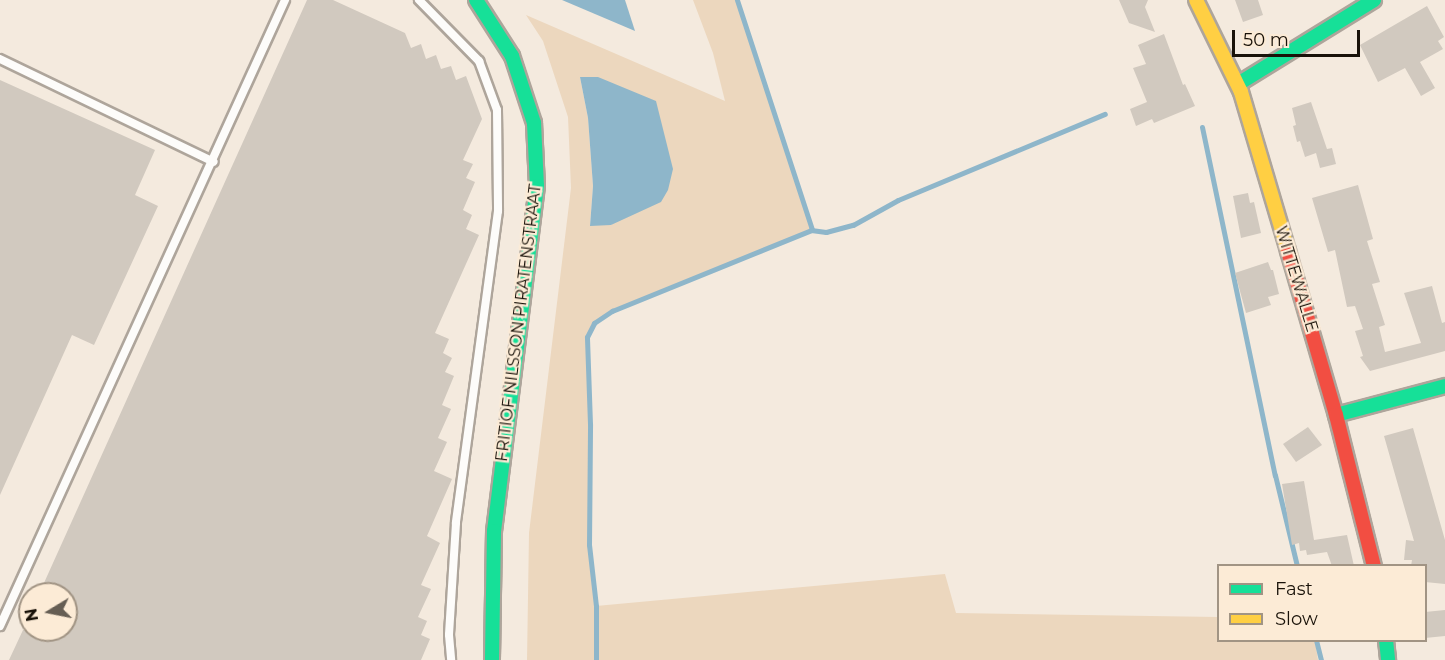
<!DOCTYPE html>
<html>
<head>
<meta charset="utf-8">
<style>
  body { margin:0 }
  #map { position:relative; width:1445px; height:660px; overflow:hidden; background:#f4eade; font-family:Montserrat,sans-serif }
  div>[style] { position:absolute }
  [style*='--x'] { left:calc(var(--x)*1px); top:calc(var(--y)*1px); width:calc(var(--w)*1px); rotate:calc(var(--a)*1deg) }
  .green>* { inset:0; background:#ecd7be }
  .water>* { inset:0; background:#8eb6ca }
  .stream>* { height:5px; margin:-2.5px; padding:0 2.5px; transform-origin:2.5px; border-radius:2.5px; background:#8eb6ca }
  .building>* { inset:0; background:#d1c9bf }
  .roads { filter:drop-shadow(2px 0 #aea59b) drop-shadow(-2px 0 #aea59b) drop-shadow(0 2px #aea59b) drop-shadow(0 -2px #aea59b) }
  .lane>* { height:8px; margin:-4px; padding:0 4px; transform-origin:4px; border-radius:4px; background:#fdfcfa }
  .fast>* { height:14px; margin:-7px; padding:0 7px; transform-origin:7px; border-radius:7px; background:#16e098 }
  .slow>* { height:14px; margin:-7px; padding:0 7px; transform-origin:7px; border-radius:7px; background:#ffcf43 }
  .jam>* { height:14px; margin:-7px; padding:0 7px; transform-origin:7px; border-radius:7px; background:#f24e42 }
  span { translate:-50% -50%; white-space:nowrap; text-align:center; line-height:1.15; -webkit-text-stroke:4.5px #fcebd6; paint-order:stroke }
  .street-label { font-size:16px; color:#191209 }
  .legend { position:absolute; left:1217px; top:564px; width:210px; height:78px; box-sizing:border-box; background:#fcebd6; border:2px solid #a19484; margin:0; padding:8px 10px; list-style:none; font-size:18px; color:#191209 }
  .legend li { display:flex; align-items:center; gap:12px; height:30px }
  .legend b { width:30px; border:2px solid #a19484 }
  .north { position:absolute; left:18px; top:582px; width:60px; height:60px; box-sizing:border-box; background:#fcebd6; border:2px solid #a19484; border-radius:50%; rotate:260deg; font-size:16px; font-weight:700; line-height:24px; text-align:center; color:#191209 }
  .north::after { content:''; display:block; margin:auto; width:21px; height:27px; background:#665e54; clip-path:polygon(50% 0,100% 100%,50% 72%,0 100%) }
  .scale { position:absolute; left:1232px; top:30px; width:128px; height:27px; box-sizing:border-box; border:3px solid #191209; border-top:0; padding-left:8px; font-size:18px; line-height:21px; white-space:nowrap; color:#191209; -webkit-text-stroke:4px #fcebd6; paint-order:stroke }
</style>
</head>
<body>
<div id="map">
  <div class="green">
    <div style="clip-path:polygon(evenodd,693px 0,737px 0,812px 230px,612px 311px,594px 323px,587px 337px,590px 424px,589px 545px,596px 606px,945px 574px,956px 613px,1218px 617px,1218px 640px,1315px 641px,1318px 660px,527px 660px,529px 533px,571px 188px,568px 117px,543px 41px,526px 15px,725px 101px,713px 53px,693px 0,580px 77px,598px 77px,612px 225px,590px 225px,593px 186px,588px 118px,580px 77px)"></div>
  </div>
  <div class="water">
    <div style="clip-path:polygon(562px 0,625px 0,635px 31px)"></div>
    <div style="clip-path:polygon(580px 77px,598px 77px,656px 101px,673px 169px,668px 190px,661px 202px,611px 225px,590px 226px,593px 186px,588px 118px)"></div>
  </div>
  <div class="stream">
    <div style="--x:737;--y:0;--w:242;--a:71.9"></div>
    <div style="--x:1202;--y:127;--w:356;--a:78.2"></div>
    <div style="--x:1275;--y:475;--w:94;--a:76.4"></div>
    <div style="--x:1316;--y:640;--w:21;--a:76"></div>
    <div style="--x:596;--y:660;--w:54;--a:-90"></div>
    <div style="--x:596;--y:606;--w:61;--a:-96.5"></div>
    <div style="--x:589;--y:545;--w:121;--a:-89.5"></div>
    <div style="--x:590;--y:424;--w:87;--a:-92"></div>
    <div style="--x:587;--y:337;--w:16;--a:-63"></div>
    <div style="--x:594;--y:323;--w:22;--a:-34"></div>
    <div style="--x:612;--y:311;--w:215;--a:-22.1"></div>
    <div style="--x:811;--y:230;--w:15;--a:8"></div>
    <div style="--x:826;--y:232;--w:28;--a:-15"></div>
    <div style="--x:853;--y:225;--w:51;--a:-29.1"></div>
    <div style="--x:898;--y:200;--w:224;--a:-22.6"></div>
  </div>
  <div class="building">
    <div style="clip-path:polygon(307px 0,333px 0,405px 33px,411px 48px,421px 44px,426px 59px,436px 55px,441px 69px,451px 66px,456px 80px,466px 76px,482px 119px,463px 160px,473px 164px,466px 178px,475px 182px,463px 210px,472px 215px,466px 229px,479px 235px,435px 333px,449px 339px,443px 353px,452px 358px,445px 372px,454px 376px,442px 405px,451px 409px,438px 438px,447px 442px,434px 471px,452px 479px,427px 536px,440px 543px,421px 585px,431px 589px,418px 617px,427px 621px,421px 635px,430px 639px,421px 660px,9px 660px,23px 630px,66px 630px,66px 594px,39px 594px)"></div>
    <div style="clip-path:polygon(1119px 0,1148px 0,1145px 7px,1155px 32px,1129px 23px)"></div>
    <div style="clip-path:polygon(1235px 0,1258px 0,1263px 15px,1243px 22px)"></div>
    <div style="clip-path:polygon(1427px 6px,1444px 37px,1438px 41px,1443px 49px,1420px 62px,1435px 88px,1421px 96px,1405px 68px,1378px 82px,1360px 45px)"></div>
    <div style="clip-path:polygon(1164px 34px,1183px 85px,1185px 84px,1195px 106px,1154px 123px,1152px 119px,1136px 126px,1130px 109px,1147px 102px,1133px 68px,1146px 64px,1138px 45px)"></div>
    <div style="clip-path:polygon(0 80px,155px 150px,135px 195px,158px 206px,94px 345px,72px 335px,0 495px)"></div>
    <div style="clip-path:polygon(1311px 102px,1327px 149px,1332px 148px,1336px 164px,1320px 168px,1316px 153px,1305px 157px,1300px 141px,1297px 142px,1293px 126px,1296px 125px,1292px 108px)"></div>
    <div style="clip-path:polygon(1358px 185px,1373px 239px,1367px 241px,1380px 282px,1372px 284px,1385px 325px,1379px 327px,1385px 352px,1421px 343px,1404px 293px,1432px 286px,1442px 323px,1445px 322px,1445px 351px,1370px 371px,1360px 357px,1363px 356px,1355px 331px,1363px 329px,1355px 306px,1347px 307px,1335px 250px,1328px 252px,1312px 198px)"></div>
    <div style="clip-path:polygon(1248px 193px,1250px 203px,1254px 202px,1261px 233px,1241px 238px,1233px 196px)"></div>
    <div style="clip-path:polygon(1268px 262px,1271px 270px,1273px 270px,1279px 294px,1268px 297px,1271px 305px,1246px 313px,1235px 273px)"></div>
    <div style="clip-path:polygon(1308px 427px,1322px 445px,1296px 462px,1283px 444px)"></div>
    <div style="clip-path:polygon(1413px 428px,1445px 540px,1445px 584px,1425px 582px,1425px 566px,1411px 566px,1412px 560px,1404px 560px,1406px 540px,1414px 541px,1384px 436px)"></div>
    <div style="clip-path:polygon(1304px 481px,1314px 540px,1347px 535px,1354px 566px,1332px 566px,1327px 552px,1307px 555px,1306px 550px,1300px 551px,1299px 543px,1292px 545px,1282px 484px)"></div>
    <div style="clip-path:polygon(1445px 610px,1445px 636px,1425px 638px,1425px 612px)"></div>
  </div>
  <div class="roads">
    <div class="lane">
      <div style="--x:419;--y:0;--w:86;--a:45.5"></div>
      <div style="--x:479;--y:61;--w:52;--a:69.8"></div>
      <div style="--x:497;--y:110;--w:101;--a:89.4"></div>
      <div style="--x:498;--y:211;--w:315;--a:97.7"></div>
      <div style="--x:456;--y:523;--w:112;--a:93.6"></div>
      <div style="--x:449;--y:635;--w:25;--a:85"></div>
      <div style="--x:0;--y:59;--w:237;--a:25.7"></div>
      <div style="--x:0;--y:626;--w:688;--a:-65.52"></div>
    </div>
    <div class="fast">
      <div style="--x:476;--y:0;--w:67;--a:57.3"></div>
      <div style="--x:512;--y:56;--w:71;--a:71.8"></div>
      <div style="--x:534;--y:123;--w:63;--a:87.3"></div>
      <div style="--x:537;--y:186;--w:348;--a:97.1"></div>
      <div style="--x:494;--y:531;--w:129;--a:90.9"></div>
      <div style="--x:1238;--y:84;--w:160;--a:-31.7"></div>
      <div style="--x:1336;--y:415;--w:113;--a:-14.9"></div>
      <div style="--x:1386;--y:640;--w:20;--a:84"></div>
    </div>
    <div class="slow">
      <div style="--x:1196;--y:0;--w:102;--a:63.9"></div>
      <div style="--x:1241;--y:92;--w:166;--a:73.5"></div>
    </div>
    <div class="jam">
      <div style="--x:1288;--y:251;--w:171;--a:73.7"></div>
      <div style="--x:1336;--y:415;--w:156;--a:75.9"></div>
    </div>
  </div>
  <div class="street-label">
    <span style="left:1296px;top:279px;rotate:73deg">WITTEWALLE</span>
    <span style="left:519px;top:323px;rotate:-83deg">FRITIOF NILSSON PIRATENSTRAAT</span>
  </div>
  <ul class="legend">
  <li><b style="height:8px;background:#16e098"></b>Fast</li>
  <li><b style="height:8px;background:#ffcf43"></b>Slow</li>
  </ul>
  <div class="north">N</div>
  <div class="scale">50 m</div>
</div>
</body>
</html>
